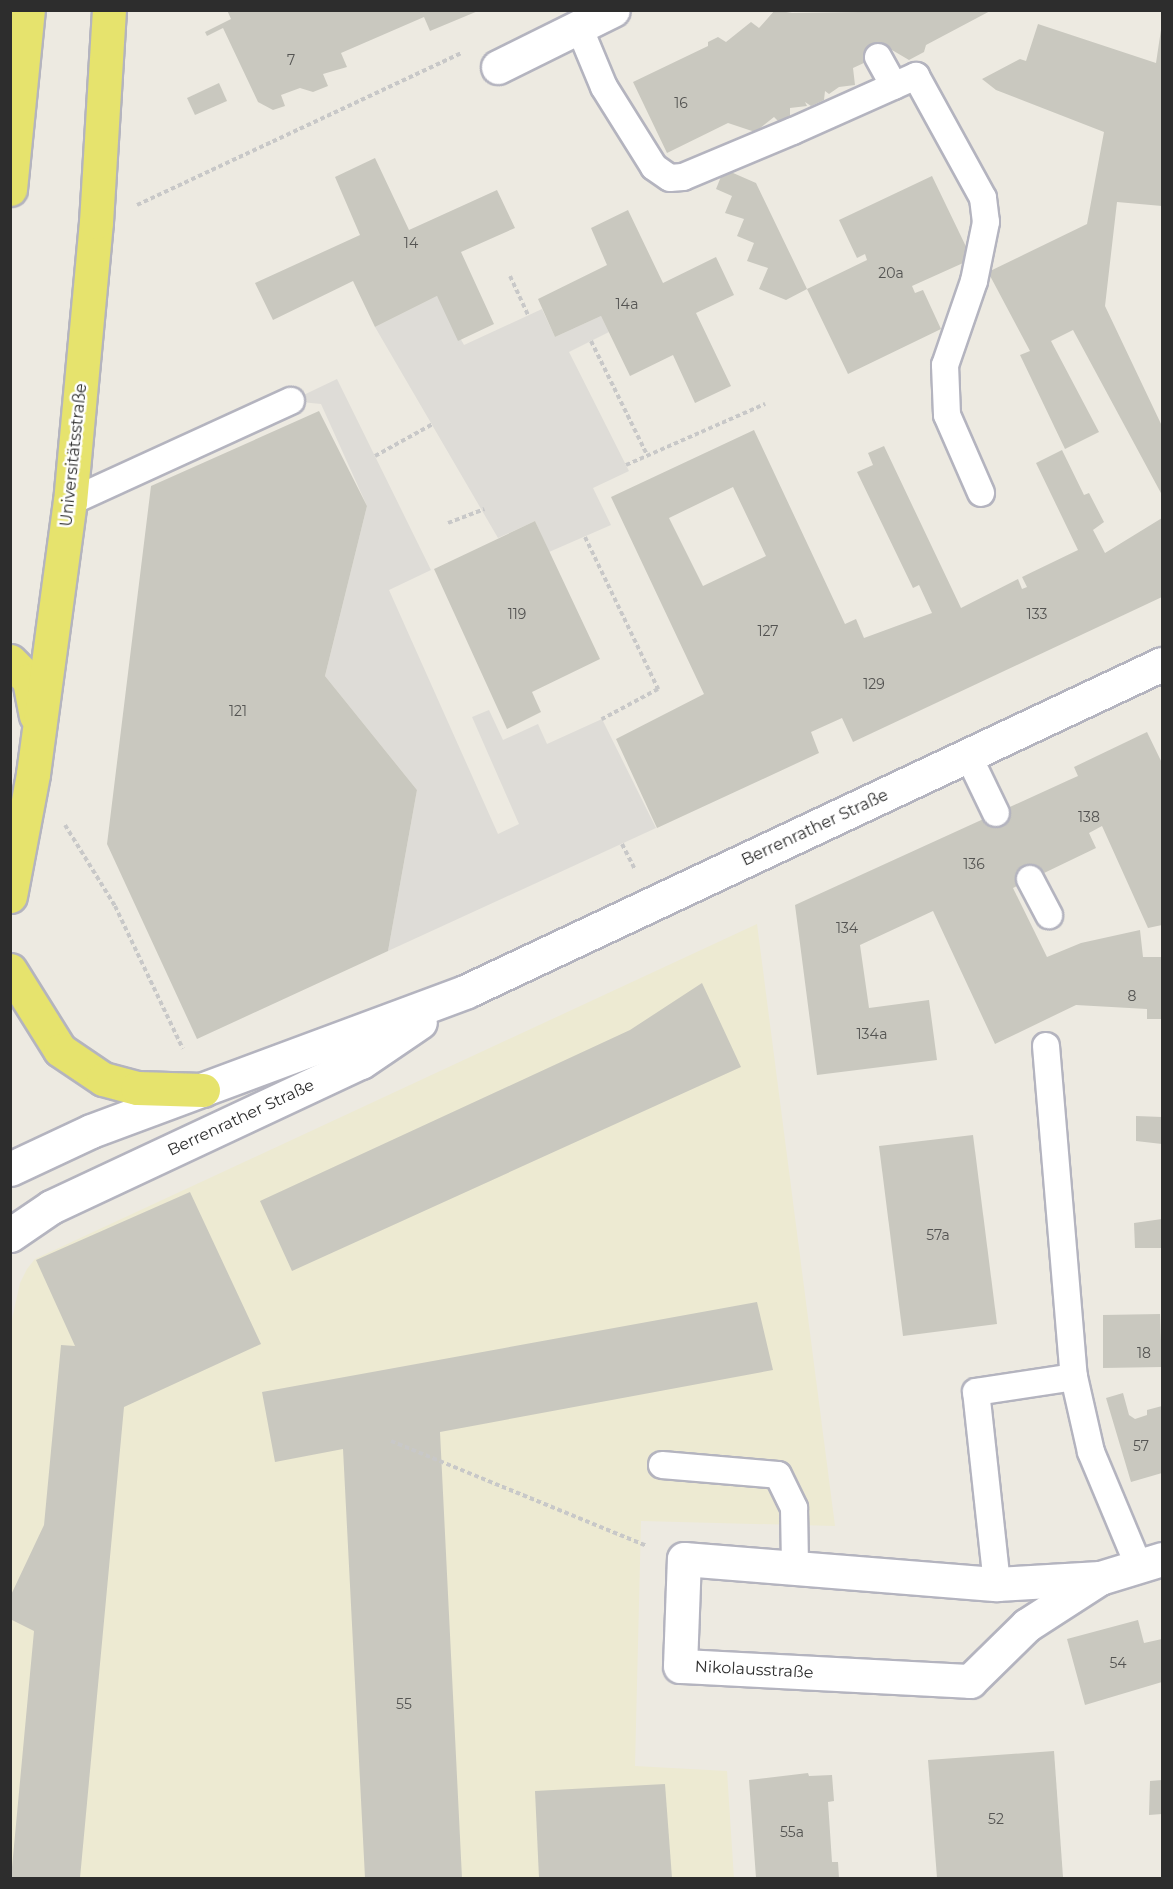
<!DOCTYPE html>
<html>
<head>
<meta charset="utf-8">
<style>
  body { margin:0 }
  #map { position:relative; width:1173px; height:1889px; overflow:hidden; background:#edeae1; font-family:Montserrat,sans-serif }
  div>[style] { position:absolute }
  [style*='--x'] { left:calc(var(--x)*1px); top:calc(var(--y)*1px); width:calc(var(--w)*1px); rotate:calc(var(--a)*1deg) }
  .education>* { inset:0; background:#edead2 }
  .plaza>* { inset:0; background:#dedcd7 }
  .building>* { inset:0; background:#c9c8bf }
  .path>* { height:4px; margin-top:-2px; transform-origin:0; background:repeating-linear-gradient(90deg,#c8c8c8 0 4.5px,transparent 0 7.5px) }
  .roads { filter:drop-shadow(2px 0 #b4b4bf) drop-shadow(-2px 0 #b4b4bf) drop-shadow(0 2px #b4b4bf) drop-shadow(0 -2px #b4b4bf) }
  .lane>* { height:26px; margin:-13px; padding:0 13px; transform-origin:13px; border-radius:13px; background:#fff }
  .street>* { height:33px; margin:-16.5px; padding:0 16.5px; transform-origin:16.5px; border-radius:16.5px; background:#fff }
  .secondary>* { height:33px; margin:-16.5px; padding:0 16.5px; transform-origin:16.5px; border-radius:16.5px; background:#fff }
  .primary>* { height:33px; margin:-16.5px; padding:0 16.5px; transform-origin:16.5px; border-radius:16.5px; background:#e6e36d }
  span { translate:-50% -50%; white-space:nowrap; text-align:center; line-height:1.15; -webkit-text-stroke:5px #fff; paint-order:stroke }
  .number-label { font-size:14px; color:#545452 }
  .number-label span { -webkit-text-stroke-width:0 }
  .street-label { font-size:16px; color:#2d2d2d }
  .frame { position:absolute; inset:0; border:12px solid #2d2d2d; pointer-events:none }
</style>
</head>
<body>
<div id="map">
  <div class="education">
    <div style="clip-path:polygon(757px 924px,835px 1526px,641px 1521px,635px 1766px,727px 1771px,734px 1878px,11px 1878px,10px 1328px,20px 1283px,27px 1269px,35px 1259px)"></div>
  </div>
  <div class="plaza">
    <div style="clip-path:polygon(437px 296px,464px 345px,542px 309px,555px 337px,601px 316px,609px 332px,569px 352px,629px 471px,593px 488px,611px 525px,549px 552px,535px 521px,498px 538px,375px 327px)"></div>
    <div style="clip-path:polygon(337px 379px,431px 570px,389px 590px,498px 834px,519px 824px,472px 717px,489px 710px,503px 740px,538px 724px,547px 744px,602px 719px,656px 828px,388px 951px,417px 790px,325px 676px,367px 506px,321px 404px,291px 401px)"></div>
  </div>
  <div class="building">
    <div style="clip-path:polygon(227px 10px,478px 10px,478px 11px,430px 31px,424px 17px,341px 53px,347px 67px,323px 74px,328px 86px,313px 92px,300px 88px,281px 95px,285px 106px,273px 110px,258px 102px,223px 28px,207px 36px,205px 32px,231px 19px)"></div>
    <div style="clip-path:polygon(775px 10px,792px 13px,992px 10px,926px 45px,924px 52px,909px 60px,892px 50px,853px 68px,855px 85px,839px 87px,829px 94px,825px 91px,824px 100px,811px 106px,805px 102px,807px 106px,790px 108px,790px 116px,778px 121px,774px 117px,755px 132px,728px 123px,667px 153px,633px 82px,708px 46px,708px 42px,718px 37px,726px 42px,751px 22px,759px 28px)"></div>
    <div style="clip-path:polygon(1162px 23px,1162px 206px,1117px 202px,1105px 306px,1162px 426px,1162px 495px,1073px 330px,1051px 341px,1099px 432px,1065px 449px,1020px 355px,1030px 351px,988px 272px,1087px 224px,1104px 132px,996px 90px,982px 79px,1020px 59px,1026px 61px,1038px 24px,1156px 63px)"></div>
    <div style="clip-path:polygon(219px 83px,227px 101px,195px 115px,187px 98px)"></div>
    <div style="clip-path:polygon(375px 158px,409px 230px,497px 190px,515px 228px,461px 252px,494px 324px,458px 341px,437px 296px,375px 327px,353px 281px,273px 320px,255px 283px,360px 235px,335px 177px)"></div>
    <div style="clip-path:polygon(724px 169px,756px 183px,807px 289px,867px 260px,865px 254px,857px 258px,839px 220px,932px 176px,972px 259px,912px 286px,915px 293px,923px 290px,941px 329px,848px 374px,807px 289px,786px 300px,759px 289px,768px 268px,747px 261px,754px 243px,737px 236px,744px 219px,725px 213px,732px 196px,716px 189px)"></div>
    <div style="clip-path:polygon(628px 210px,663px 283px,716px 257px,734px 295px,696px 313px,731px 386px,695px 403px,673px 355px,630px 376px,601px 316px,555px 337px,538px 299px,607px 265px,591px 228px)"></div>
    <div style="clip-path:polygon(319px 411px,367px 506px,325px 676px,417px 790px,388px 951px,197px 1039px,107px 844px,151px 486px)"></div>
    <div style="clip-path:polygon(evenodd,754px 430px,845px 624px,856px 619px,864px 638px,932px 613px,919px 585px,913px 588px,857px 472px,873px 465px,868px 453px,884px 446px,961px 608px,1018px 579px,1022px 589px,1027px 587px,1022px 577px,1078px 550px,1036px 463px,1062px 450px,1084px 495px,1089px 493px,1104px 522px,1093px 530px,1105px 553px,1162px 518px,1162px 597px,853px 742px,842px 718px,811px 732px,819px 753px,657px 828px,616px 739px,704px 694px,611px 497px,754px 430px,733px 487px,766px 556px,703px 586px,669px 518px,733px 487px)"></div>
    <div style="clip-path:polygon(535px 521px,600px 659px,532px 692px,541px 712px,507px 729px,434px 569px)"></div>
    <div style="clip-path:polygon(1147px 732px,1162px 763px,1162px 925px,1148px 928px,1102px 826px,1089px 833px,1096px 848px,1013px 888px,1047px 957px,1081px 943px,1140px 930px,1143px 957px,1162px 957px,1162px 1019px,1147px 1019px,1147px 1009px,1076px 1005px,995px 1044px,933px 911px,860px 945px,869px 1008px,929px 1000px,937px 1060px,817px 1075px,795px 905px,1069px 780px,1078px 776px,1074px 767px)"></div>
    <div style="clip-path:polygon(702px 983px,741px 1067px,292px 1271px,260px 1201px,630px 1030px)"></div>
    <div style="clip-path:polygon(1136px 1116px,1162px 1117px,1162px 1144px,1136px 1141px)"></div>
    <div style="clip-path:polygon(973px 1135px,997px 1324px,903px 1336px,879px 1146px)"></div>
    <div style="clip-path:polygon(190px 1192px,261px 1344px,124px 1407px,80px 1878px,11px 1878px,34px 1631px,10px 1619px,10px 1597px,44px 1525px,61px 1345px,75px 1346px,36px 1260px)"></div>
    <div style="clip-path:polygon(1162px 1219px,1162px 1248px,1135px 1248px,1134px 1223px)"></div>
    <div style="clip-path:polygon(757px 1302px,773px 1370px,440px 1432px,462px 1878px,365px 1878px,343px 1449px,275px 1462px,262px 1392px)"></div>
    <div style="clip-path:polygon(1160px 1314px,1162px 1367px,1103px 1368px,1103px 1315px)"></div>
    <div style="clip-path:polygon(1123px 1393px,1129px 1415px,1135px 1419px,1147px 1415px,1147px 1410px,1162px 1406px,1162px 1473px,1131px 1482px,1106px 1398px)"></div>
    <div style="clip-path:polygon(1138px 1620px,1144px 1643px,1162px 1639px,1162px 1682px,1085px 1705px,1067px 1639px)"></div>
    <div style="clip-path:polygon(1054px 1751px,1063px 1877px,937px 1878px,928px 1760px)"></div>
    <div style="clip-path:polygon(808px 1773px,809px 1776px,832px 1775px,834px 1801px,828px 1802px,832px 1862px,838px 1862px,839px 1878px,756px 1878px,749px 1780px)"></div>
    <div style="clip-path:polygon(1162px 1780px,1162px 1814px,1149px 1815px,1150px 1781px)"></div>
    <div style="clip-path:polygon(665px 1784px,672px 1878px,539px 1878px,535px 1791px)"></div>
  </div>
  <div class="path">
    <div style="--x:137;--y:205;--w:358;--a:-25.1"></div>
    <div style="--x:510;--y:276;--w:43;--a:65.2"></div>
    <div style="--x:591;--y:341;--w:127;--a:63.8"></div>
    <div style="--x:375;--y:456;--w:66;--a:-28.9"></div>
    <div style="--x:626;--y:465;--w:152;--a:-23.7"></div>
    <div style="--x:448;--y:523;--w:39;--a:-21"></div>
    <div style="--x:585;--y:537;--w:169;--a:64.3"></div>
    <div style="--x:658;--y:689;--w:64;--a:151.8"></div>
    <div style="--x:65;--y:825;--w:95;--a:58.3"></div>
    <div style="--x:115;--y:906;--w:158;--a:64.6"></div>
    <div style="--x:622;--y:844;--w:28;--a:63"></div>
    <div style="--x:391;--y:1441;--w:277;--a:22.3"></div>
  </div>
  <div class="roads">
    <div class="lane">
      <div style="--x:579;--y:27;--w:65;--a:67.4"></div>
      <div style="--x:604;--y:87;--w:94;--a:58"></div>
      <div style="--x:654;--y:167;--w:19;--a:35"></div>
      <div style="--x:670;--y:178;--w:13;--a:-4"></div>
      <div style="--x:683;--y:177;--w:119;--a:-22.7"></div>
      <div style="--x:793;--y:131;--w:135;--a:-24.1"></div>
      <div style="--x:916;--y:76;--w:139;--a:61.2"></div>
      <div style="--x:983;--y:198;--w:24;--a:83"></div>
      <div style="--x:986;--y:222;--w:60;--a:101.5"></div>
      <div style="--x:974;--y:281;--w:89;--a:109"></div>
      <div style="--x:945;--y:365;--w:50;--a:87.7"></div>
      <div style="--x:947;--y:415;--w:85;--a:66.4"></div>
      <div style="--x:878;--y:57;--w:33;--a:61"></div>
      <div style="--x:70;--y:502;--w:243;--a:-24.6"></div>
      <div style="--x:969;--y:757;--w:62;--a:64.3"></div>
      <div style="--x:1030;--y:879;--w:41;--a:62.2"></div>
      <div style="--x:1046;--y:1046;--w:332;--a:85.2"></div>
      <div style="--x:1074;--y:1377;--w:77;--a:77.2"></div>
      <div style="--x:1091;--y:1452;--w:125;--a:67.3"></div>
      <div style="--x:662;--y:1465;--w:116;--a:4.9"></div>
      <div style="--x:778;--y:1475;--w:37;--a:64"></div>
      <div style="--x:794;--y:1508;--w:60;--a:89"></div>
      <div style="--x:997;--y:1584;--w:193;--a:-96.2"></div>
      <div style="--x:976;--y:1392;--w:99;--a:-8.7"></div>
    </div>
    <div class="street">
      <div style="--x:498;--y:67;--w:128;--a:-26.4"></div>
      <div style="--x:1100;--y:1578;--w:87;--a:147.2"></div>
      <div style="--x:1027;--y:1625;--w:80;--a:135.5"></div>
      <div style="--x:970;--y:1681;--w:290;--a:-177"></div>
      <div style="--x:680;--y:1666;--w:107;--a:-87.9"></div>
      <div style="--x:684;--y:1559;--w:314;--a:4.6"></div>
      <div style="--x:997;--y:1584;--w:103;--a:-3.3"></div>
      <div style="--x:1100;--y:1578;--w:65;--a:-17"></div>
    </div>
    <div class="secondary">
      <div style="--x:10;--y:1169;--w:89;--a:-25.1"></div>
      <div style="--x:91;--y:1131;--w:401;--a:-20.4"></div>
      <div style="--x:467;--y:991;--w:768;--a:-25.2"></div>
      <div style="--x:10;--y:1235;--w:50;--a:-34.3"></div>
      <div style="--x:51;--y:1207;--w:342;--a:-25.1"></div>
      <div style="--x:361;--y:1062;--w:71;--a:-34.1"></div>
    </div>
    <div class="primary">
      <div style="--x:10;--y:189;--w:180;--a:-84.3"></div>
      <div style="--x:10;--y:661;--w:27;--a:45"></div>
      <div style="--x:29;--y:680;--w:36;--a:79"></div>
      <div style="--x:10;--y:896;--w:124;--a:-79.3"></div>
      <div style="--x:33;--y:774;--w:275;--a:-82.3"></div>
      <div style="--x:70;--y:502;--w:281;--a:-84.7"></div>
      <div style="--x:96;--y:222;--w:212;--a:-86.5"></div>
      <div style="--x:10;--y:970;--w:94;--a:58"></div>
      <div style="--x:60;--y:1050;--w:52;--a:34"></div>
      <div style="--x:103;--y:1079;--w:35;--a:15"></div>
      <div style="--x:137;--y:1088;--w:66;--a:1.7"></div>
    </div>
  </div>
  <div class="number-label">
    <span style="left:291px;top:60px">7</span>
    <span style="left:681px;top:103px">16</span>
    <span style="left:411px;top:243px">14</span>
    <span style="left:891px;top:273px">20a</span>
    <span style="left:627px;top:304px">14a</span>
    <span style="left:517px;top:614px">119</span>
    <span style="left:1037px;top:614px">133</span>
    <span style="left:768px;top:631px">127</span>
    <span style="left:874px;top:684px">129</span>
    <span style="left:238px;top:711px">121</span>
    <span style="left:1089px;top:817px">138</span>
    <span style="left:974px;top:864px">136</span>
    <span style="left:847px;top:928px">134</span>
    <span style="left:1132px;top:996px">8</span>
    <span style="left:872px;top:1034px">134a</span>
    <span style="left:938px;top:1235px">57a</span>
    <span style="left:1144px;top:1353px">18</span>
    <span style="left:1141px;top:1446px">57</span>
    <span style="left:1118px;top:1663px">54</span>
    <span style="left:404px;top:1704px">55</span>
    <span style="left:996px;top:1819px">52</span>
    <span style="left:792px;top:1832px">55a</span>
  </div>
  <div class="street-label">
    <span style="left:74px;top:455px;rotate:-84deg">Universitätsstraße</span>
    <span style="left:815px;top:828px;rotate:-25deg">Berrenrather Straße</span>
    <span style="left:241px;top:1118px;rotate:-25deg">Berrenrather Straße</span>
    <span style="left:754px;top:1670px;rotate:3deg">Nikolausstraße</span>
  </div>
  <div class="frame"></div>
</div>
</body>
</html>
